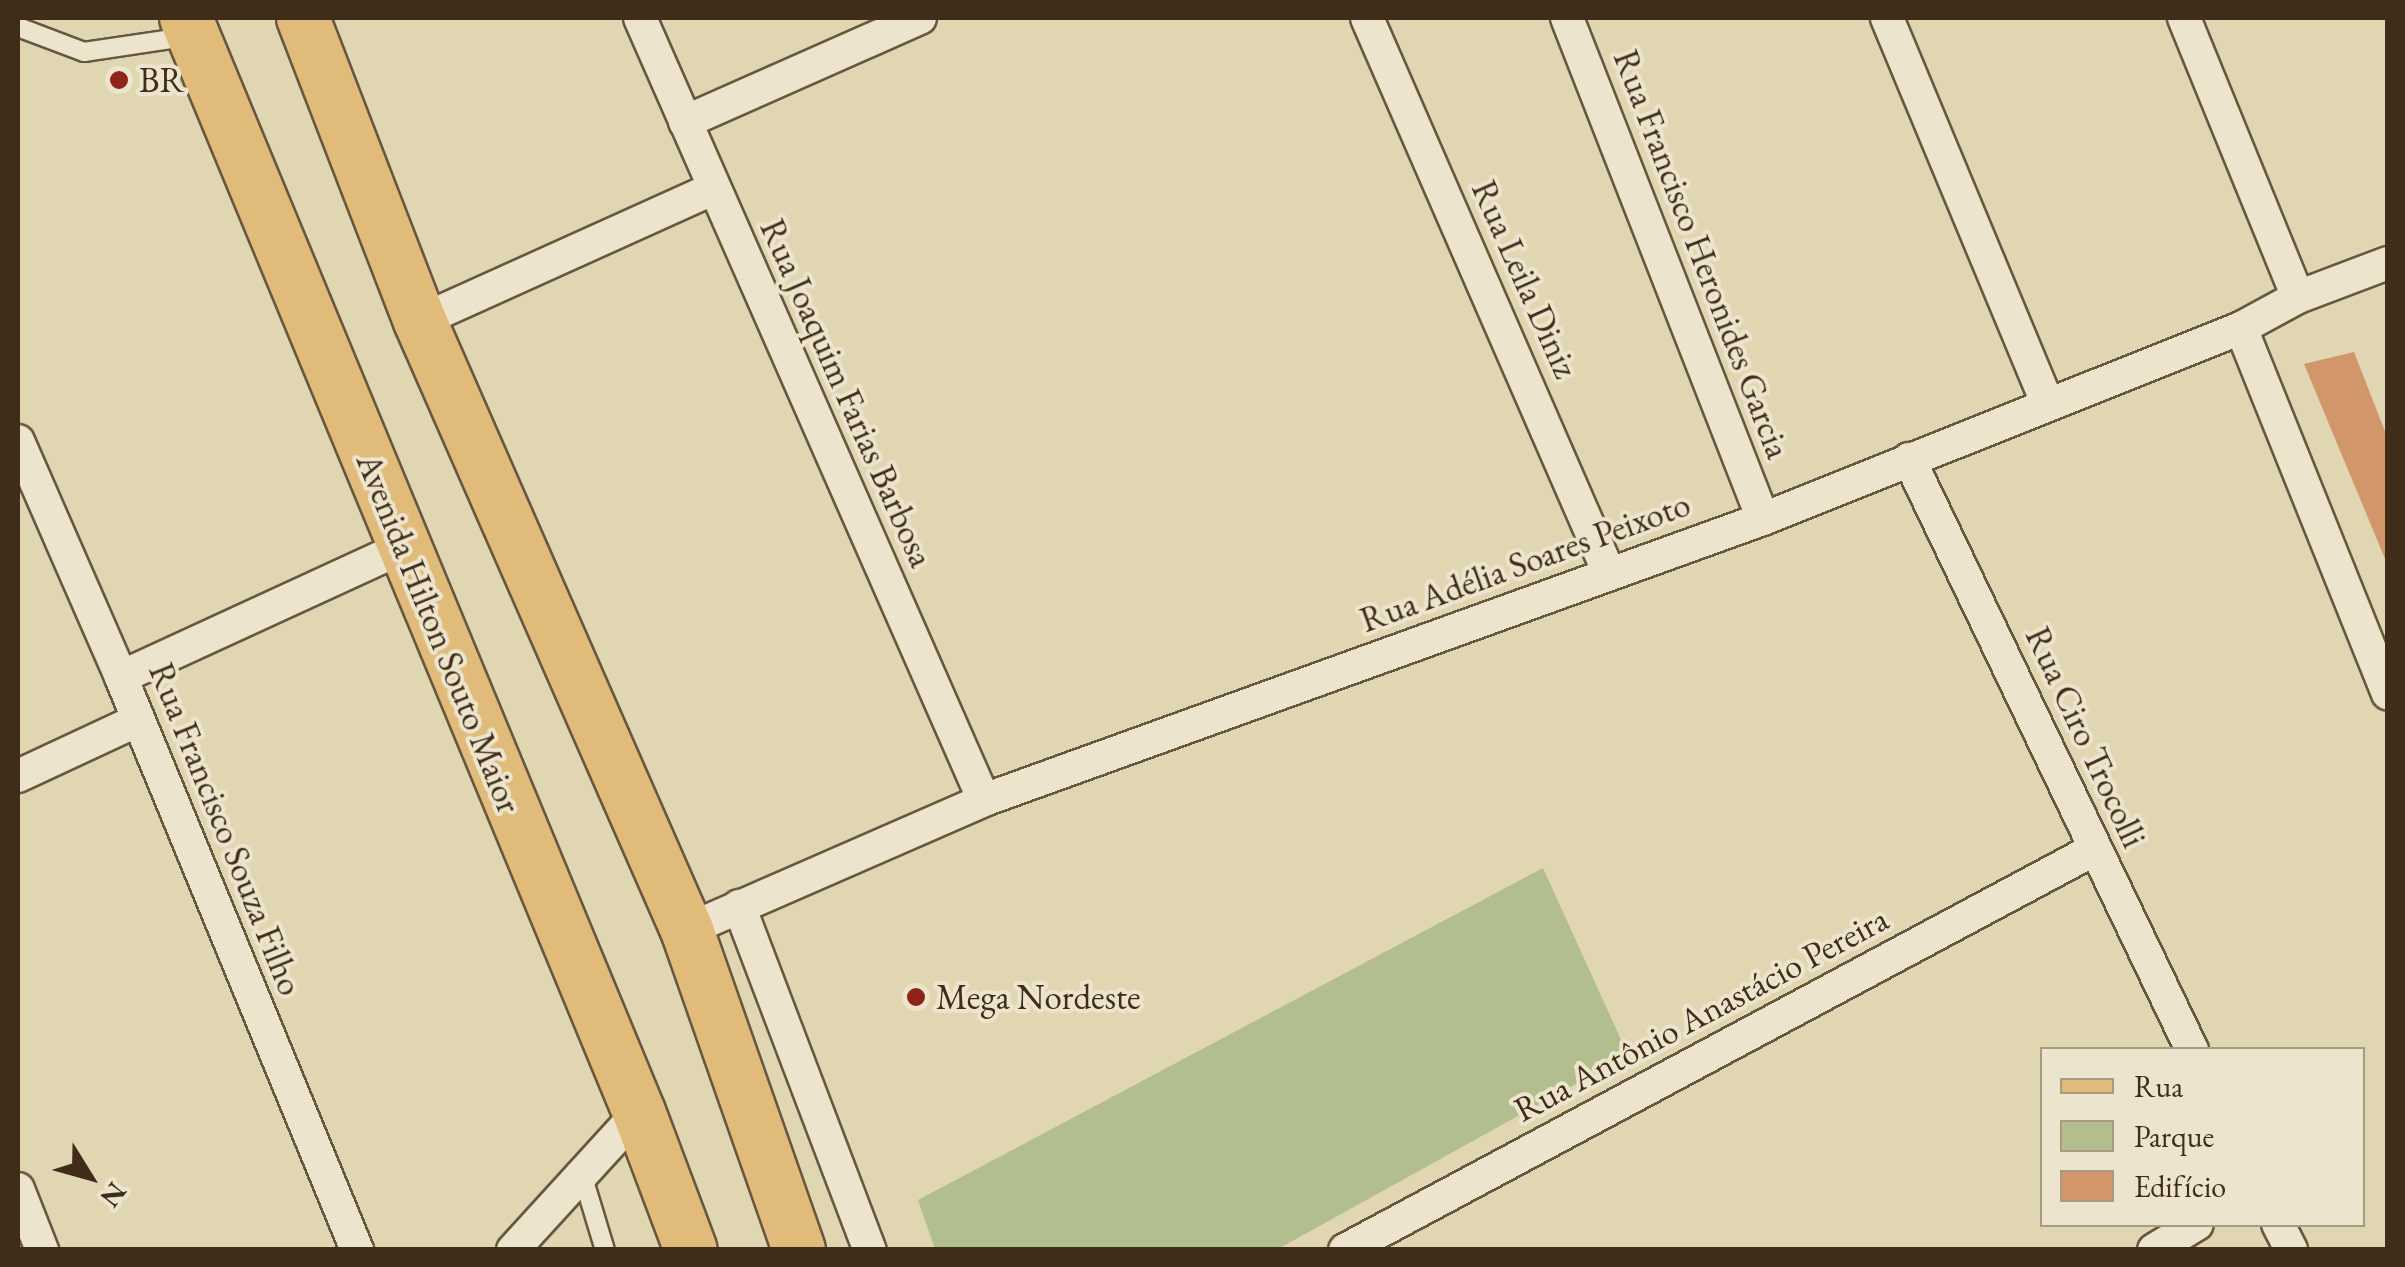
<!DOCTYPE html>
<html>
<head>
<meta charset="utf-8">
<style>
  body { margin:0 }
  #map { position:relative; width:2405px; height:1267px; overflow:hidden; background:#e1d6b2; font-family:"EB Garamond",serif }
  div>[style] { position:absolute }
  [style*='--x'] { left:calc(var(--x)*1px); top:calc(var(--y)*1px); width:calc(var(--w)*1px); rotate:calc(var(--a)*1deg) }
  .green>* { inset:0; background:#b2be8d }
  .building>* { inset:0; background:#d1966a }
  .roads { filter:drop-shadow(2px 0 #68573f) drop-shadow(-2px 0 #68573f) drop-shadow(0 2px #68573f) drop-shadow(0 -2px #68573f) }
  .service>* { height:18px; margin:-9px; padding:0 9px; transform-origin:9px; border-radius:9px; background:#ece4cd }
  .minor>* { height:32px; margin:-16px; padding:0 16px; transform-origin:16px; border-radius:16px; background:#ece4cd }
  .primary>* { height:52px; margin:-26px; padding:0 26px; transform-origin:26px; border-radius:26px; background:#e0bb79 }
  .dots>* { width:28px; height:28px; translate:-50% -50%; box-sizing:border-box; border:5px solid #ece4cd; border-radius:50% }
  span { translate:-50% -50%; white-space:nowrap; text-align:center; line-height:1.15; -webkit-text-stroke:8px #ece4cd; paint-order:stroke }
  .poi-label { font-size:35px; color:#3f2d19 }
  .left { translate:0 -50%; text-align:left }
  .street-label { font-size:35px; color:#3f2d19 }
  .frame { position:absolute; inset:0; border:20px solid #3f2d19; pointer-events:none }
  .legend { position:absolute; left:2040px; top:1047px; width:325px; height:180px; box-sizing:border-box; background:#ece4cd; border:2px solid #a79b85; margin:0; padding:12px 18px; list-style:none; font-size:30px; color:#3f2d19 }
  .legend li { display:flex; align-items:center; gap:20px; height:50px }
  .legend b { width:50px; border:2px solid #a79b85 }
  .north { position:absolute; left:40px; top:1127px; width:100px; height:100px; -webkit-text-stroke:8px #ece4cd; paint-order:stroke; rotate:127deg; font-size:28px; font-weight:700; line-height:40px; text-align:center; color:#3f2d19 }
  .north::after { content:''; display:block; margin:auto; width:35px; height:45px; background:#3f2d19; clip-path:polygon(50% 0,100% 100%,50% 72%,0 100%) }
</style>
</head>
<body>
<div id="map">
  <div class="green">
    <div style="clip-path:polygon(1543px 868px,1628px 1055px,1278px 1249px,935px 1249px,918px 1200px)"></div>
  </div>
  <div class="building">
    <div style="clip-path:polygon(2354px 352px,2388px 439px,2388px 566px,2304px 364px)"></div>
  </div>
  <div class="roads">
    <div class="service">
      <div style="--x:18;--y:27;--w:71;--a:20.7"></div>
      <div style="--x:84;--y:52;--w:103;--a:-8.4"></div>
      <div style="--x:582;--y:1174;--w:79;--a:73.2"></div>
    </div>
    <div class="minor">
      <div style="--x:640;--y:18;--w:854;--a:66.26"></div>
      <div style="--x:1367;--y:18;--w:605;--a:66.44"></div>
      <div style="--x:1567;--y:18;--w:538;--a:68.63"></div>
      <div style="--x:1887;--y:18;--w:417;--a:67.4"></div>
      <div style="--x:2184;--y:18;--w:301;--a:67.8"></div>
      <div style="--x:685;--y:122;--w:257;--a:-23.9"></div>
      <div style="--x:420;--y:321;--w:320;--a:-24.3"></div>
      <div style="--x:2241;--y:328;--w:394;--a:68.1"></div>
      <div style="--x:18;--y:441;--w:257;--a:66.4"></div>
      <div style="--x:121;--y:677;--w:620;--a:67.61"></div>
      <div style="--x:1909;--y:459;--w:655;--a:64.41"></div>
      <div style="--x:121;--y:677;--w:311;--a:-24.7"></div>
      <div style="--x:18;--y:776;--w:132;--a:-25"></div>
      <div style="--x:739;--y:906;--w:368;--a:69.2"></div>
      <div style="--x:687;--y:930;--w:324;--a:-23.6"></div>
      <div style="--x:984;--y:800;--w:828;--a:-19.84"></div>
      <div style="--x:1763;--y:519;--w:515;--a:-21.78"></div>
      <div style="--x:2241;--y:328;--w:65;--a:-28.5"></div>
      <div style="--x:2298;--y:297;--w:96;--a:-20.7"></div>
      <div style="--x:18;--y:1189;--w:66;--a:68.5"></div>
      <div style="--x:2278;--y:1224;--w:29;--a:63"></div>
      <div style="--x:513;--y:1250;--w:187;--a:-47.6"></div>
      <div style="--x:1345;--y:1250;--w:850;--a:-28.13"></div>
      <div style="--x:2154;--y:1250;--w:50;--a:-31.2"></div>
    </div>
    <div class="primary">
      <div style="--x:186;--y:18;--w:1184;--a:67.51"></div>
      <div style="--x:639;--y:1112;--w:147;--a:69.4"></div>
      <div style="--x:303;--y:18;--w:325;--a:68.9"></div>
      <div style="--x:420;--y:321;--w:665;--a:66.33"></div>
      <div style="--x:687;--y:930;--w:339;--a:70.7"></div>
    </div>
  </div>
  <div class="dots">
    <div style="left:119px;top:80px;background:#8f2418"></div>
    <div style="left:916px;top:997px;background:#8f2418"></div>
  </div>
  <div class="poi-label">
    <span class="left" style="left:139px;top:80px">BR</span>
    <span class="left" style="left:936px;top:997px">Mega Nordeste</span>
  </div>
  <div class="street-label">
    <span style="left:1702px;top:254px;rotate:69deg">Rua Francisco Heronides Garcia</span>
    <span style="left:1525px;top:279px;rotate:66deg">Rua Leila Diniz</span>
    <span style="left:847px;top:393px;rotate:66deg">Rua Joaquim Farias Barbosa</span>
    <span style="left:1525px;top:562px;rotate:-20deg">Rua Adélia Soares Peixoto</span>
    <span style="left:439px;top:633px;rotate:68deg">Avenida Hilton Souto Maior</span>
    <span style="left:2086px;top:737px;rotate:65deg">Rua Ciro Trocolli</span>
    <span style="left:226px;top:829px;rotate:68deg">Rua Francisco Souza Filho</span>
    <span style="left:1701px;top:1014px;rotate:-28deg">Rua Antônio Anastácio Pereira</span>
  </div>
  <div class="frame"></div>
  <ul class="legend">
  <li><b style="height:12px;background:#e0bb79"></b>Rua</li>
  <li><b style="height:28px;background:#b2be8d"></b>Parque</li>
  <li><b style="height:28px;background:#d1966a"></b>Edifício</li>
  </ul>
  <div class="north">N</div>
</div>
</body>
</html>
